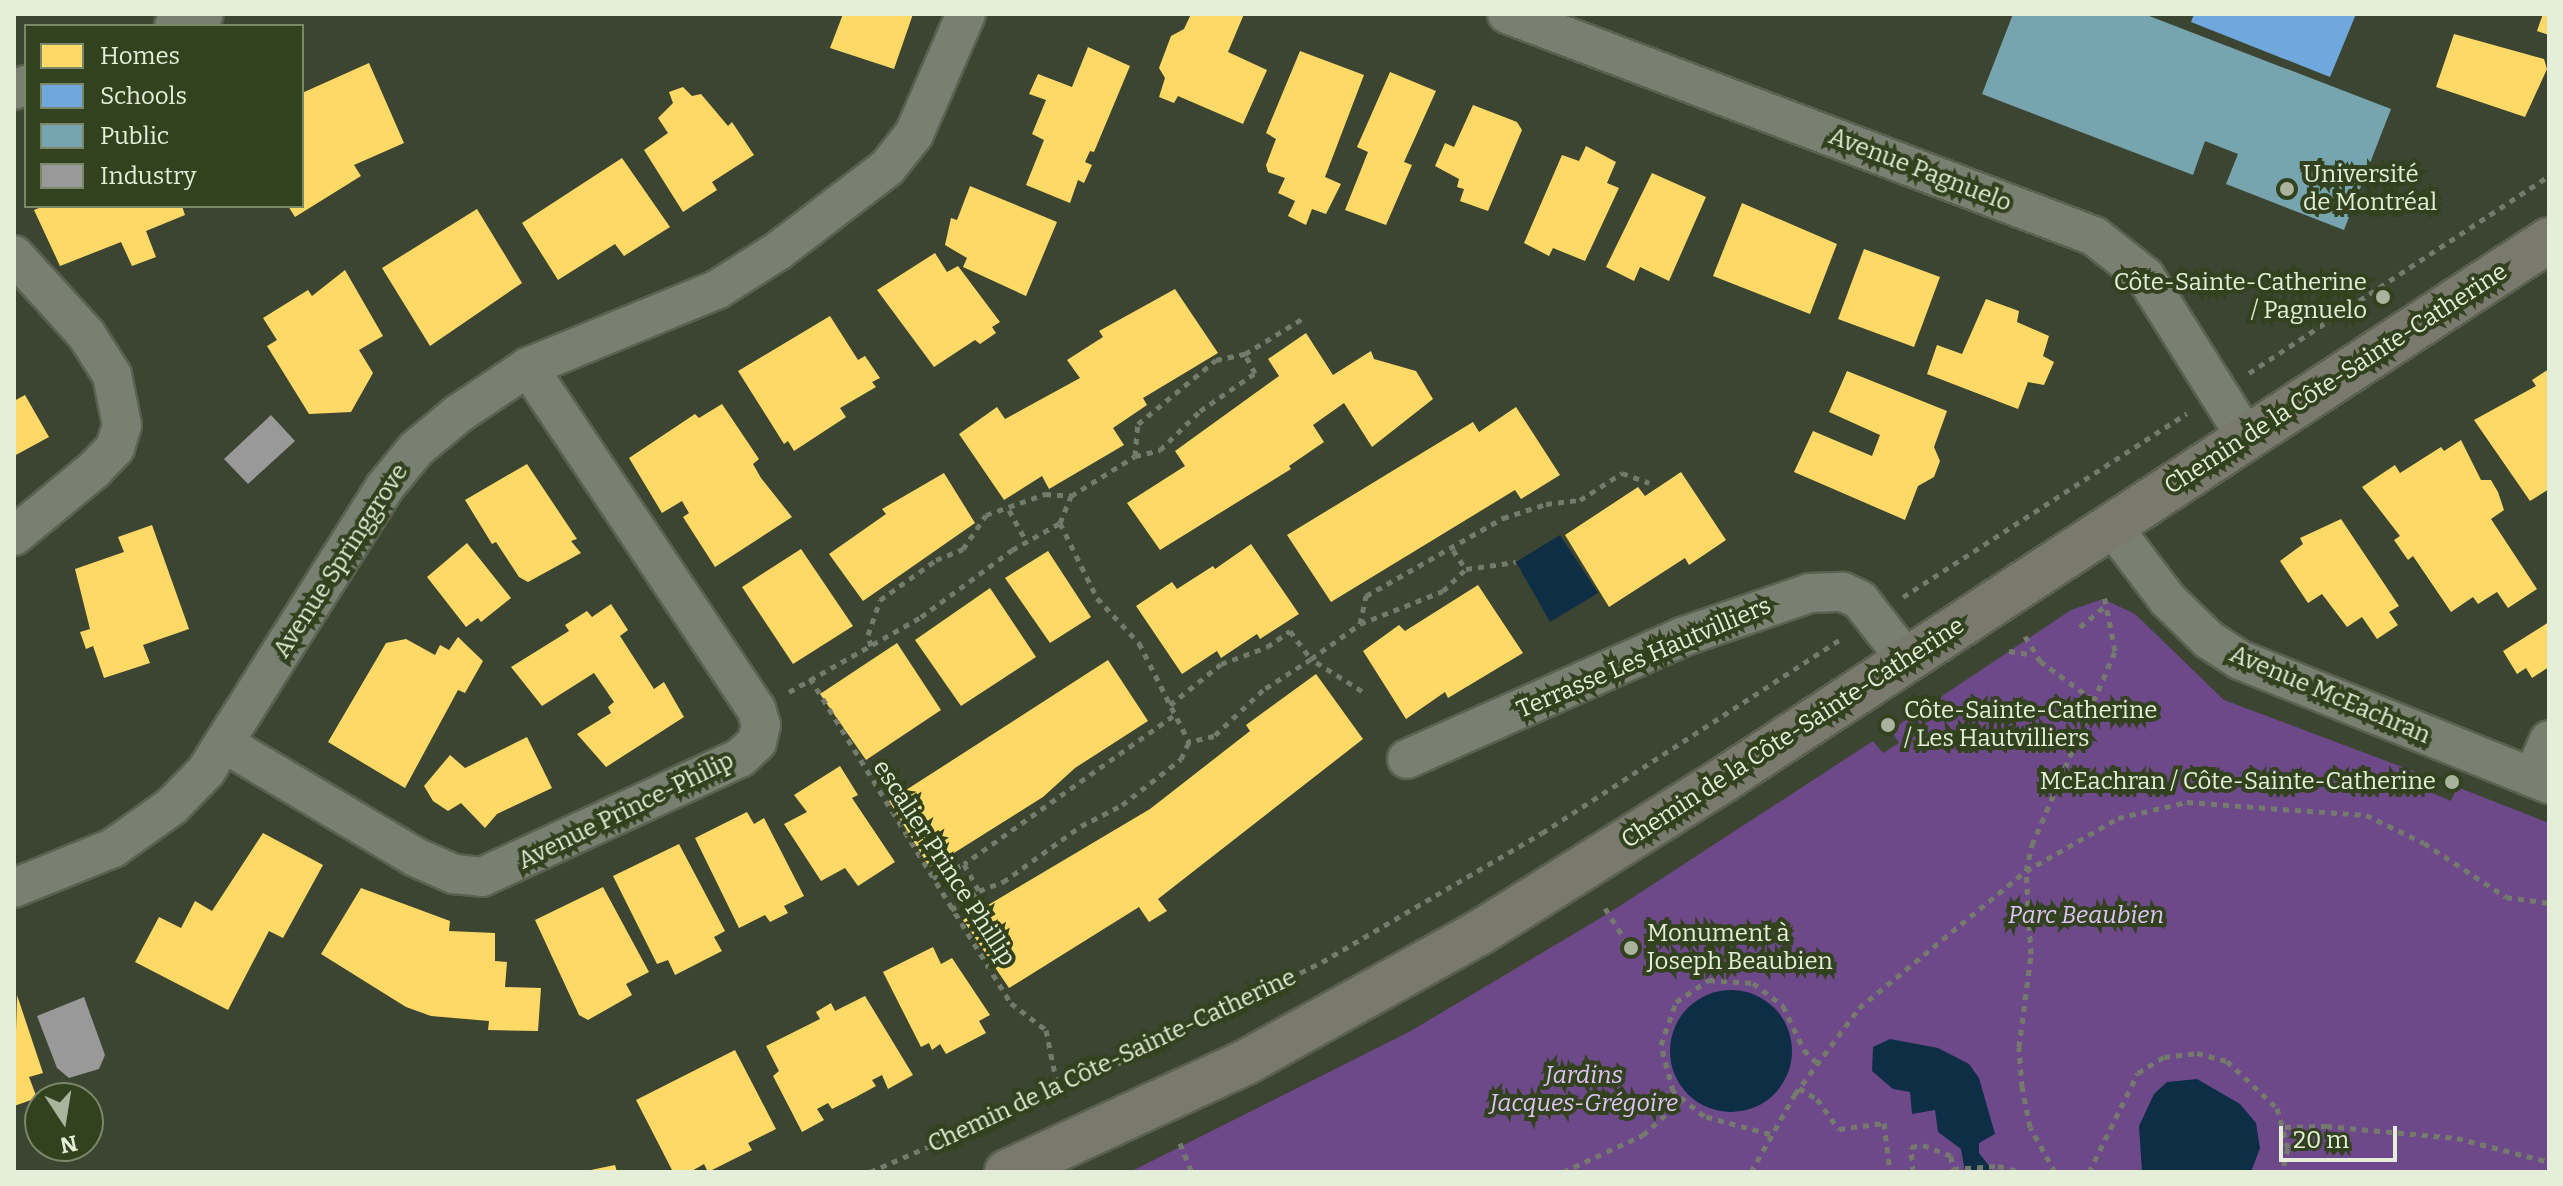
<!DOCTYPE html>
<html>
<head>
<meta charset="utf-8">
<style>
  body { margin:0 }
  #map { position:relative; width:2563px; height:1186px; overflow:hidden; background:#3c4531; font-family:Bitter,serif }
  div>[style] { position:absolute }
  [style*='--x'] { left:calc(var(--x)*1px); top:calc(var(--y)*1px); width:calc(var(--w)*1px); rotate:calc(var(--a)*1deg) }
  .green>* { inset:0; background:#6d498a }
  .water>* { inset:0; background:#0e2e46 }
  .round { border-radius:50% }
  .homes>* { inset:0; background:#ffd966 }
  .schools>* { inset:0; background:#6fa8dc }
  .public>* { inset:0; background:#76a5af }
  .industry>* { inset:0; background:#999 }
  .path>* { height:5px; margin-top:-2.5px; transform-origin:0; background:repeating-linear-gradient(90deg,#747b6c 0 6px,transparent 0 12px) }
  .roads { filter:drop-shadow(2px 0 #5a614f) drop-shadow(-2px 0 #5a614f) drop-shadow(0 2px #5a614f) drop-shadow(0 -2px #5a614f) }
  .minor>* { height:38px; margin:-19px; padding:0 19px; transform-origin:19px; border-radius:19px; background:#798072 }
  .major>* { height:44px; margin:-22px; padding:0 22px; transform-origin:22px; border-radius:22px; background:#79796d }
  .dots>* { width:22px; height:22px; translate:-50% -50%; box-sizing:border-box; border:4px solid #33421e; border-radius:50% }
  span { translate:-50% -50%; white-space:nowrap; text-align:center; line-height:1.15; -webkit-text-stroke:8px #33421e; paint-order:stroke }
  .street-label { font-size:24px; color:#e4eed9 }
  .poi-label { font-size:24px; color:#e4eed9 }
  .left { translate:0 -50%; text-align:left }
  .right { translate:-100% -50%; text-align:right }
  .park-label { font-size:24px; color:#dfc4f8; font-style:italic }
  .frame { position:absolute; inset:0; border:16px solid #e4eed9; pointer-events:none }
  .legend { position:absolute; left:24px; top:24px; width:280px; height:184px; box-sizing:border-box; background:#33421e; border:2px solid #7a8769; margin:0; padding:10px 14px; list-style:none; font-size:24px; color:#e4eed9 }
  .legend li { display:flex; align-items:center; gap:16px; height:40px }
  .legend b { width:40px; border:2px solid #7a8769 }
  .north { position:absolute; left:24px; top:1082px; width:80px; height:80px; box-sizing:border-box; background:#33421e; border:2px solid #7a8769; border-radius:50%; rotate:168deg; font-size:22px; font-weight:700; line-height:32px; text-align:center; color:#e4eed9 }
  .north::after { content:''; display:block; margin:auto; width:28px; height:36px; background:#a9b39e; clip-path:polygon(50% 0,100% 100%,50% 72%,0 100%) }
  .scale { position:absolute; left:2279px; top:1126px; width:118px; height:36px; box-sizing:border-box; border:4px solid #e4eed9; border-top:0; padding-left:10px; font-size:24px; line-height:28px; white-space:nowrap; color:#e4eed9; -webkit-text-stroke:6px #33421e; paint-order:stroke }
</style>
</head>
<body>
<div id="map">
  <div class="green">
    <div style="clip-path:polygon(2103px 599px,2135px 614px,2224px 700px,2437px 780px,2432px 793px,2451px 801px,2457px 787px,2549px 823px,2549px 1172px,1130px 1172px,1409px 1032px,1609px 913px,1873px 741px,1883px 753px,1899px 743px,1891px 730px,2071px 610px)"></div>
  </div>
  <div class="water">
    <div style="clip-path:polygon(1560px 535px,1598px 593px,1550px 622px,1516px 562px)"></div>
    <div class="round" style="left:1670px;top:990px;width:122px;height:122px"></div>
    <div style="clip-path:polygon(1890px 1039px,1938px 1048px,1969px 1064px,1979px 1078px,1995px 1134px,1979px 1143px,1979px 1153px,1994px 1172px,1965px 1172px,1961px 1149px,1938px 1132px,1935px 1110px,1912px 1114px,1910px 1092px,1893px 1089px,1872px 1071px,1873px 1047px)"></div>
    <div style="clip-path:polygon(2197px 1079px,2240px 1104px,2256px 1123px,2260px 1148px,2251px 1172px,2142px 1172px,2139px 1126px,2154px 1094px,2167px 1082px)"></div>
  </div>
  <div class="homes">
    <div style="clip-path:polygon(843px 14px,913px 14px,894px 69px,830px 48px)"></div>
    <div style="clip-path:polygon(1191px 14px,1244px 14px,1228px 52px,1267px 70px,1243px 124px,1178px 96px,1174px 103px,1159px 97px,1165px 78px,1159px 68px,1171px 36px,1184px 29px)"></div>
    <div style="clip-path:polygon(2543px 14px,2549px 14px,2549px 35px,2537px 31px)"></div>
    <div style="clip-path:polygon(2454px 34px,2544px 59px,2547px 69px,2525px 117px,2436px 87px)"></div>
    <div style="clip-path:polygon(1088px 47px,1130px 66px,1094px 152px,1090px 151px,1085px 162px,1092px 165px,1084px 183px,1078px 180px,1070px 203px,1026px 185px,1044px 140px,1032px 134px,1046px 100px,1029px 94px,1038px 74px,1072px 87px)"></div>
    <div style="clip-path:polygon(1300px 51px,1364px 75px,1325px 177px,1341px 184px,1326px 214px,1312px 209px,1306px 225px,1288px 216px,1295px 201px,1278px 193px,1285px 178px,1268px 172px,1266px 165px,1276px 139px,1266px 133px)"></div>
    <div style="clip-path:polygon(369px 63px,404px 143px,354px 165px,361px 176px,295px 217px,288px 206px,302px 206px,302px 93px)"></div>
    <div style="clip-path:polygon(1390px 72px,1436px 91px,1404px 162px,1412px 165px,1386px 225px,1345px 210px,1368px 152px,1357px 147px)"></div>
    <div style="clip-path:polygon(683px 87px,692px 96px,701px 94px,728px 126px,732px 122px,754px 155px,712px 182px,717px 190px,683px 212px,644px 150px,668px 133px,658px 118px,673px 103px,669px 92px)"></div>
    <div style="clip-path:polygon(1473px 105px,1517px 122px,1522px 130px,1488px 211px,1460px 201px,1464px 189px,1457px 187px,1459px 179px,1435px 166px,1445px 143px,1454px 147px)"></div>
    <div style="clip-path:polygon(1586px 146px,1616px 162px,1607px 183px,1619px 188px,1585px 261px,1553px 248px,1549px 256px,1524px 243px,1562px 155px,1579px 161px)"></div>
    <div style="clip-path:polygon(622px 158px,670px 227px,624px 256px,615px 244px,558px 280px,522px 223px)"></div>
    <div style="clip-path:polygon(1652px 173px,1706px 197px,1669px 281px,1640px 267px,1634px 281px,1606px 267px)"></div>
    <div style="clip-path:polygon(970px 186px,1057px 222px,1026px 296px,963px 267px,967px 258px,945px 245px,951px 218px,957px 220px)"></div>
    <div style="clip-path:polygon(1742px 203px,1837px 244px,1810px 314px,1713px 276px)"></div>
    <div style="clip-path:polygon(44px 206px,182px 206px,185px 215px,146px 231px,156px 257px,132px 266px,121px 242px,60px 266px,34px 210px)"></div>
    <div style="clip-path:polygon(477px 209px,522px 283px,430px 346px,382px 268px)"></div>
    <div style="clip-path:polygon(1864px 249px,1940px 277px,1914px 347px,1838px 319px)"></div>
    <div style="clip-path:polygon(935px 253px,947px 272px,958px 266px,1000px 322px,992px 327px,996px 333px,980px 344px,975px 340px,934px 367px,877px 290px)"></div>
    <div style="clip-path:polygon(345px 270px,383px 336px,359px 350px,373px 373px,351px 412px,309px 414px,267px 346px,277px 340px,263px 318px,308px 290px,312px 296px)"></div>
    <div style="clip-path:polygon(1175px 289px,1218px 353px,1143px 398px,1147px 405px,1113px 428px,1124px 445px,1049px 489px,1042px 476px,1004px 500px,959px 434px,997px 407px,1005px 419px,1080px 378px,1067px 360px,1103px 337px,1099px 331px)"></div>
    <div style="clip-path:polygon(1986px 299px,2019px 311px,2017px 322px,2049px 336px,2043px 356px,2054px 362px,2044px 385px,2028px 382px,2018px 409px,1927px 374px,1937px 345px,1962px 354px)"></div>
    <div style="clip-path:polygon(830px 316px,858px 360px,865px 356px,880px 378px,872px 382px,876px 387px,840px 408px,846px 417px,794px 451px,788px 441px,784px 444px,738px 371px)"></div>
    <div style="clip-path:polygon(1306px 333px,1333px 375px,1371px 351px,1374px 359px,1416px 371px,1433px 399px,1372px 447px,1344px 403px,1313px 425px,1324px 442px,1289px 466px,1291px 469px,1160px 550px,1127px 503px,1185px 466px,1175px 451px,1279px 376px,1268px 359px)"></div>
    <div style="clip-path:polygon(2549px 369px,2549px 489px,2530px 501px,2474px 420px,2536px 386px,2532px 380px)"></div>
    <div style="clip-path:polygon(1847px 371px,1947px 411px,1934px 447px,1940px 461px,1934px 477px,1918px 486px,1905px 520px,1794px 472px,1813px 431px,1872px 456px,1880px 435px,1829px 412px)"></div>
    <div style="clip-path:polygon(25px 395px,49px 437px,14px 456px,14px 401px)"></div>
    <div style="clip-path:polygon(722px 404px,759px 459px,753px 464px,761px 478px,792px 517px,715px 567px,683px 517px,689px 513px,682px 501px,662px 513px,629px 458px,695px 414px,699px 418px)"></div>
    <div style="clip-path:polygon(1516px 407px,1560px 475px,1521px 499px,1515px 490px,1331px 602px,1287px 535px,1473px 422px,1479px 432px)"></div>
    <div style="clip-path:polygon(2461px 440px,2481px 480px,2491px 480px,2498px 492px,2504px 510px,2491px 519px,2537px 589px,2508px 608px,2497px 592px,2478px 604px,2473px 597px,2451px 612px,2413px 556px,2408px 560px,2394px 540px,2400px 536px,2362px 487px,2395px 465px,2400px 473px,2441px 447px,2444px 451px)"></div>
    <div style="clip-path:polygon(527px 464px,577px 539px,571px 541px,581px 553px,528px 582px,519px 577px,496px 542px,492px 544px,465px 500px)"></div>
    <div style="clip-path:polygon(1681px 472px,1726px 540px,1689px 565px,1685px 558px,1609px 607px,1565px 535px,1638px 487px,1645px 496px)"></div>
    <div style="clip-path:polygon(944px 473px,975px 523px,863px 601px,829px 554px,886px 514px,882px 509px)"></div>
    <div style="clip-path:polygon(2341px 519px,2399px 606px,2389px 612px,2398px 625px,2377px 639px,2362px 617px,2347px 627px,2322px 594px,2308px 603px,2280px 561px,2303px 544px,2300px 538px)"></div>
    <div style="clip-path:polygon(152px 525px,189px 629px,143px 645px,150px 663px,104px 678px,93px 646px,86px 649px,80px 632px,90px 629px,75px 569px,124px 552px,118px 537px)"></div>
    <div style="clip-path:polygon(467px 543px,511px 598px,481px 622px,478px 618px,466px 627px,427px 577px)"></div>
    <div style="clip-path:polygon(1251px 544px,1299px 614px,1260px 639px,1257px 634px,1221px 658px,1217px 651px,1182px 674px,1136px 606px,1172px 582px,1177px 589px,1213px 566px,1215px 569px)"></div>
    <div style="clip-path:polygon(801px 549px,853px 626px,793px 664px,742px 587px)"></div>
    <div style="clip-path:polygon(1048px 551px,1091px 617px,1050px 643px,1005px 578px)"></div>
    <div style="clip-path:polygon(1478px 585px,1523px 653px,1448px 698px,1445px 692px,1406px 719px,1363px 651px,1399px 625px,1405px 631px)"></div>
    <div style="clip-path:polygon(990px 588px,1036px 657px,961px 706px,915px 640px)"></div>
    <div style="clip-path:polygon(611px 604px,628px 630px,620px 636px,654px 689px,664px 682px,684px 717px,606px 767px,577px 734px,611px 713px,608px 707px,614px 702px,594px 673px,542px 706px,511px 667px,569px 631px,565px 625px,587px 611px,592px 617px)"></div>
    <div style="clip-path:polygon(2549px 622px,2549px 667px,2532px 678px,2526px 668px,2517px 674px,2503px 651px)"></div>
    <div style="clip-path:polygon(458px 637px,483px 661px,465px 693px,458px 690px,405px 788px,328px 742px,386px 643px,406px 639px,435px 655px,440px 645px,449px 650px)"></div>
    <div style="clip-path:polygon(897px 643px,941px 710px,866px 760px,820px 694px)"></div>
    <div style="clip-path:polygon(1108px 660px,1148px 721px,1075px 768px,1043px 797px,930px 868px,889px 801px)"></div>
    <div style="clip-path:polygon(1316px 674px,1363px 739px,1158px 899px,1167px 911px,1149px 922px,1139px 907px,1009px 988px,963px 920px,1150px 809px,1250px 731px,1246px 725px)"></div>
    <div style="clip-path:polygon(527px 737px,552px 788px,497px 814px,485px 828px,461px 803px,448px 811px,433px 801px,424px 786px,450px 755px,465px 768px)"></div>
    <div style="clip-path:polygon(840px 766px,858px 795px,852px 798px,895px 862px,858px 886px,845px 868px,821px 881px,784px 824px,807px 812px,794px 795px)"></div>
    <div style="clip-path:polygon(747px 812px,754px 824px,764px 818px,804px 896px,784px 906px,788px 913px,770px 922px,765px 915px,739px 928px,695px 838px)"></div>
    <div style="clip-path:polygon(263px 833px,323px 865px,283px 938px,269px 931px,228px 1010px,135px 962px,159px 917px,181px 928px,195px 901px,212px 911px)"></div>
    <div style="clip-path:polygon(679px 844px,725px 931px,714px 937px,722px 951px,675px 975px,668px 960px,657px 964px,613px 876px)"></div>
    <div style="clip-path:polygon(603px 887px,649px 972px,626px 984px,632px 995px,588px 1020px,579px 1015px,535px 920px)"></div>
    <div style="clip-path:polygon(361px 888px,450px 921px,449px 931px,495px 933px,495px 961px,507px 962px,505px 987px,541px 988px,538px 1031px,488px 1030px,489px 1021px,431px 1016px,406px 1007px,321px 954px)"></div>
    <div style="clip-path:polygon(933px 947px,941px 964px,952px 958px,990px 1015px,979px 1021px,986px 1033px,946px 1054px,940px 1044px,932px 1050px,929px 1043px,921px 1047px,883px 972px)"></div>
    <div style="clip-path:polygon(17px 995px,43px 1073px,29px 1077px,37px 1098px,14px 1106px)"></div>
    <div style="clip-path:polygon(865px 996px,913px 1075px,888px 1089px,882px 1075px,872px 1080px,876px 1086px,856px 1097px,832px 1109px,828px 1103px,817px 1109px,824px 1120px,802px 1132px,773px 1076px,779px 1071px,766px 1046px,820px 1019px,816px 1012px,831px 1003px,835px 1011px)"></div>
    <div style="clip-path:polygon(735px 1050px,776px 1129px,748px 1143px,752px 1150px,708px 1172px,704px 1164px,690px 1172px,673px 1172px,636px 1100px)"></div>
    <div style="clip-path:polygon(615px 1165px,617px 1172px,586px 1172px,586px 1171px)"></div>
  </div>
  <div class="schools">
    <div style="clip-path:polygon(2194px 14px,2356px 14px,2330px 77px,2191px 22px)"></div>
  </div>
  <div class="public">
    <div style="clip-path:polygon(2013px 14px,2144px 14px,2391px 109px,2344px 230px,2226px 184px,2238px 154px,2205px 141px,2193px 175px,1982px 94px)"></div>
  </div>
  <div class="industry">
    <div style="clip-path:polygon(271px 415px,295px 441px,248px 484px,224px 459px)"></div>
    <div style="clip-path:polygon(84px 997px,105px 1055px,99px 1069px,69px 1078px,57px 1068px,37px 1016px)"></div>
  </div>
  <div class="path">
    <div style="--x:2249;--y:373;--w:359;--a:-33.3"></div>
    <div style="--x:1135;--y:456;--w:32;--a:-85"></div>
    <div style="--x:1138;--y:424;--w:101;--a:-39.4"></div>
    <div style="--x:1216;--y:360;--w:30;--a:-12"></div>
    <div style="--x:1009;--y:510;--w:35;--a:61"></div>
    <div style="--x:1060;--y:523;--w:84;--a:63.7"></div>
    <div style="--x:1097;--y:598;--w:62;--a:47"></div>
    <div style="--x:1139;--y:643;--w:111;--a:63.2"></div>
    <div style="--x:1453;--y:550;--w:23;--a:56"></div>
    <div style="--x:1903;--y:597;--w:338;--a:-32.9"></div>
    <div style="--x:1360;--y:624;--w:29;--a:-78"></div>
    <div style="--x:1366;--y:596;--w:158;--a:-29.7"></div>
    <div style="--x:1503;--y:518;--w:45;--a:-18"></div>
    <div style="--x:1546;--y:504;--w:34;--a:-7"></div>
    <div style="--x:1580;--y:500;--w:50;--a:-32.7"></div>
    <div style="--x:1622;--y:473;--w:29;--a:20"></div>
    <div style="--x:2080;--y:627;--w:31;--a:-40"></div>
    <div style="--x:2025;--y:636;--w:29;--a:59"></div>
    <div style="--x:2040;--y:661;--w:64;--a:36.2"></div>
    <div style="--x:871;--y:646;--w:11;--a:-105"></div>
    <div style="--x:868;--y:635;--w:37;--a:-71"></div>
    <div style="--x:880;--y:600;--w:69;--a:-35.5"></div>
    <div style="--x:936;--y:560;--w:29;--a:-22"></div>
    <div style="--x:963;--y:549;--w:41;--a:-55.9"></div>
    <div style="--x:986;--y:515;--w:63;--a:-19.6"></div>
    <div style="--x:1045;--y:494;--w:26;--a:4"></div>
    <div style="--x:2009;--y:651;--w:24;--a:9"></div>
    <div style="--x:810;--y:678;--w:382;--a:58.3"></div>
    <div style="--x:1011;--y:1003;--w:44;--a:37.6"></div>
    <div style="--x:1046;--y:1030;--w:50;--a:78.5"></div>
    <div style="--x:1362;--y:691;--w:60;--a:-147.9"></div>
    <div style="--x:1311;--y:659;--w:60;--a:-35.5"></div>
    <div style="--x:1360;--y:624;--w:89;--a:-21.7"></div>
    <div style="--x:1443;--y:591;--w:32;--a:-44"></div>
    <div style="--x:1466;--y:569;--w:50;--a:-8"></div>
    <div style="--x:789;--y:692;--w:152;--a:-29.6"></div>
    <div style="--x:921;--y:617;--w:113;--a:-36.4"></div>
    <div style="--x:1012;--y:550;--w:55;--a:-29.4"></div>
    <div style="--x:1060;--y:523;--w:29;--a:-68"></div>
    <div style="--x:1071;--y:496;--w:75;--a:-32"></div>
    <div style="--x:1135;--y:456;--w:26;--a:-13"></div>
    <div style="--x:1160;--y:450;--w:56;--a:-44.3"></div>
    <div style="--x:1200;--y:411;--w:67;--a:-34.6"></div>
    <div style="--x:1255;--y:373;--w:21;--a:-118"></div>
    <div style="--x:1245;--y:354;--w:67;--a:-31.6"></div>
    <div style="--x:1170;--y:705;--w:65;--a:-38.8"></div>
    <div style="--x:1221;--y:664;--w:49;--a:-20.3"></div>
    <div style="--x:1267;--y:647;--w:28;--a:-35"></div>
    <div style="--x:1290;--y:631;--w:35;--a:53"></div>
    <div style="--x:1311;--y:659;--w:57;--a:147.1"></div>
    <div style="--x:1263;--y:690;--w:67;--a:136.8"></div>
    <div style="--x:1214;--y:736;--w:26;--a:167"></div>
    <div style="--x:1173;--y:716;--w:256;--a:144.7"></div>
    <div style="--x:964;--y:864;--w:31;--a:61"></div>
    <div style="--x:979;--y:891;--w:26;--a:-21"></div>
    <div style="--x:1003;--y:882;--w:96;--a:-35.7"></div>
    <div style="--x:1081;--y:826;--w:46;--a:-27.1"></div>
    <div style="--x:1122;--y:805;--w:75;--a:-37.9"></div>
    <div style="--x:1181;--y:759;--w:19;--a:-65"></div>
    <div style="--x:933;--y:878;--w:34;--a:-24"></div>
    <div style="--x:1605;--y:908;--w:41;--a:57.8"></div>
    <div style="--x:951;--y:910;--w:34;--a:-34"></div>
    <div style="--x:1799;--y:1088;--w:21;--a:31"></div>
    <div style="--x:1817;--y:1099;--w:37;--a:54"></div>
    <div style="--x:1839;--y:1129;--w:45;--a:-7.6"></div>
    <div style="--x:1884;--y:1123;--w:49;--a:83"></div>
    <div style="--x:2285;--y:1127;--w:41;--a:-1.4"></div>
    <div style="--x:2326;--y:1126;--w:132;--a:5.2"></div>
    <div style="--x:2457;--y:1138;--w:95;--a:14.6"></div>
    <div style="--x:1770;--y:1134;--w:68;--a:-164.7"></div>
    <div style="--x:1704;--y:1116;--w:40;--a:-141"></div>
    <div style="--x:1673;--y:1091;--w:48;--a:-104.6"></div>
    <div style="--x:1661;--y:1045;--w:46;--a:-70.8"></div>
    <div style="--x:1676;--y:1002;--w:40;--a:-34"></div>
    <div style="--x:1709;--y:980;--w:44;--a:3.9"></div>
    <div style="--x:1753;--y:983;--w:38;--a:37"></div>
    <div style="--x:1783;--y:1006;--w:49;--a:64.5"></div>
    <div style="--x:1804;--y:1050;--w:17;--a:45"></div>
    <div style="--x:1180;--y:1143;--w:31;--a:68"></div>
    <div style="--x:1953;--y:1169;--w:45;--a:-3.8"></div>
    <div style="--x:1998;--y:1166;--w:23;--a:15"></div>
    <div style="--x:870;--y:1172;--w:258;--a:-23.5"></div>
    <div style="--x:1107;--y:1069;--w:240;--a:-26.5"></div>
    <div style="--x:1322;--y:962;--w:255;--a:-30.4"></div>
    <div style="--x:1542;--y:833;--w:358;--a:-33"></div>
    <div style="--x:1563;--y:1172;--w:88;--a:-24.8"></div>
    <div style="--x:1643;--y:1135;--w:51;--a:-41.8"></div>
    <div style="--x:1751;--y:1172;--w:90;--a:-60.6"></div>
    <div style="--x:1795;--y:1094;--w:107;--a:-53.3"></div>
    <div style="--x:1859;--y:1008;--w:216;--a:-39.4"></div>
    <div style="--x:2026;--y:871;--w:106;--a:-29.9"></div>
    <div style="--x:2118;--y:818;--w:71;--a:-13.1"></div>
    <div style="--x:2187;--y:802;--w:179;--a:4.2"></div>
    <div style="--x:2366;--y:815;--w:64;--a:25.8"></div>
    <div style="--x:2424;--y:843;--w:98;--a:33.4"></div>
    <div style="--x:2506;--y:897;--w:43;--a:7.9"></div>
    <div style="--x:1913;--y:1172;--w:25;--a:-95"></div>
    <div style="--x:1911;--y:1147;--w:12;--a:-9"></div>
    <div style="--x:1923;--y:1145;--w:30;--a:21"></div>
    <div style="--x:1951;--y:1156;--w:16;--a:83"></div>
    <div style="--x:2055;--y:1172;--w:51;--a:-119.1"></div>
    <div style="--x:2030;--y:1127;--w:41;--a:-101.3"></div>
    <div style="--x:2022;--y:1087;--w:40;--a:-94.3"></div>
    <div style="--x:2019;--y:1047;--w:94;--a:-82.6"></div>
    <div style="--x:2031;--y:954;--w:83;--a:-93.4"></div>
    <div style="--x:2026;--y:871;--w:27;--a:-77"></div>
    <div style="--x:2032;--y:845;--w:211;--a:-66.8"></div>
    <div style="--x:2115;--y:651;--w:57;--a:-101.1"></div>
    <div style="--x:2089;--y:1172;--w:110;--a:-63.7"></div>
    <div style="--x:2138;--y:1073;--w:31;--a:-32"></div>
    <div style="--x:2164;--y:1057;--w:33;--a:-7"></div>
    <div style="--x:2197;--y:1053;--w:31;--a:15"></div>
    <div style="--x:2227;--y:1061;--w:69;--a:43.2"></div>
    <div style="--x:2277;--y:1108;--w:41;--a:74.6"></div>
    <div style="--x:2288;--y:1148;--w:25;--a:104"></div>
  </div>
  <div class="roads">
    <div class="minor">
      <div style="--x:1507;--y:14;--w:628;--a:20.72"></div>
      <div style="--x:2094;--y:236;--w:65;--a:38.1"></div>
      <div style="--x:2145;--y:276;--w:190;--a:57.9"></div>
      <div style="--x:174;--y:26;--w:32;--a:-22"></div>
      <div style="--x:14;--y:90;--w:13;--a:-23"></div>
      <div style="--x:14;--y:255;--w:107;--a:47.7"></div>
      <div style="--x:86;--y:334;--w:49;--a:57.6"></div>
      <div style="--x:112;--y:375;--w:51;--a:78.7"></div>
      <div style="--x:122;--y:425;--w:24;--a:107"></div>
      <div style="--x:115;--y:448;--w:29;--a:134"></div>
      <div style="--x:95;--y:469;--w:105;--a:140.4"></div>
      <div style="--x:2111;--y:525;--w:94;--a:52.8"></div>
      <div style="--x:2168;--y:600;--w:57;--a:44.3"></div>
      <div style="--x:2209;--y:640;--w:37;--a:33"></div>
      <div style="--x:2240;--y:660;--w:333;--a:21.9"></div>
      <div style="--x:225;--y:744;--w:221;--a:30.7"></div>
      <div style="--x:415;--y:857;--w:43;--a:23.6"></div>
      <div style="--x:454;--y:874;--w:28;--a:6"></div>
      <div style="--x:482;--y:877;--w:284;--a:-24.8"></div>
      <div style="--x:740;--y:758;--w:23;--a:-43"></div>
      <div style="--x:757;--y:742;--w:17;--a:-77"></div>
      <div style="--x:761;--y:725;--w:17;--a:-107"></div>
      <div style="--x:756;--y:709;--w:411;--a:-123.7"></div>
      <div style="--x:1407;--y:759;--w:301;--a:-23.9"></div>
      <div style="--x:1682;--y:637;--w:135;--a:-19"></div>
      <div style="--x:1810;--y:593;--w:33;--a:-2"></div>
      <div style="--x:1843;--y:592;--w:19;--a:25"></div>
      <div style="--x:1860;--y:600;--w:75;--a:52.1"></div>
      <div style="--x:2533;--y:777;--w:40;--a:-66.6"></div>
      <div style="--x:14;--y:888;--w:107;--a:-22"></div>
      <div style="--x:113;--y:848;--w:72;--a:-35.4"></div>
      <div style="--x:172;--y:806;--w:49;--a:-45.8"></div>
      <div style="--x:206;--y:771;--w:334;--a:-57.8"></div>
      <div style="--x:384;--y:488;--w:50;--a:-50.6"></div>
      <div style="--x:416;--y:449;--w:55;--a:-39.8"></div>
      <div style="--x:458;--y:414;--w:84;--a:-33.9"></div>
      <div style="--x:528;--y:367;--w:205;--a:-22.3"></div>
      <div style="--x:718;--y:289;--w:71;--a:-32.3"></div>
      <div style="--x:778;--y:251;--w:137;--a:-37.3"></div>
      <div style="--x:887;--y:168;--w:43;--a:-51.5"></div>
      <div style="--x:914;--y:134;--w:131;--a:-66.6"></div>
    </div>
    <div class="major">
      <div style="--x:1007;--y:1172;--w:263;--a:-24.7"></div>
      <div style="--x:1246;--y:1062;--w:266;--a:-29"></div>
      <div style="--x:1479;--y:933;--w:288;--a:-32.1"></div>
      <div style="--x:1723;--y:780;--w:987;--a:-33.17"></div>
    </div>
  </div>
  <div class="dots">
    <div style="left:2287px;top:189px;background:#a9b39e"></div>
    <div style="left:2383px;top:297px;background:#a9b39e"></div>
    <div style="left:1888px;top:725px;background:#a9b39e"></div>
    <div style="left:2452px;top:782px;background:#a9b39e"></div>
    <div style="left:1631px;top:948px;background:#a9b39e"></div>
  </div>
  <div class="street-label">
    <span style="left:1920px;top:170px;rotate:21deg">Avenue Pagnuelo</span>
    <span style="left:2336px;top:379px;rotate:-33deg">Chemin de la Côte-Sainte-Catherine</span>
    <span style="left:341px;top:561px;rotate:-57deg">Avenue Springgrove</span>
    <span style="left:1644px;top:658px;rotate:-23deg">Terrasse Les Hautvilliers</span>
    <span style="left:2330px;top:695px;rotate:23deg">Avenue McEachran</span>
    <span style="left:1793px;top:733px;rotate:-33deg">Chemin de la Côte-Sainte-Catherine</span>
    <span style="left:626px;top:811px;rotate:-26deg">Avenue Prince-Philip</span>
    <span style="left:944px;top:863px;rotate:57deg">escalier Prince Phillip</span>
    <span style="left:1112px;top:1061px;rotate:-25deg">Chemin de la Côte-Sainte-Catherine</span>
  </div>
  <div class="poi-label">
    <span class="left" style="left:2303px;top:189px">Université<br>de Montréal</span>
    <span class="right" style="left:2367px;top:297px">Côte-Sainte-Catherine<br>/ Pagnuelo</span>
    <span class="left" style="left:1904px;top:725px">Côte-Sainte-Catherine<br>/ Les Hautvilliers</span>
    <span class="right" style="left:2436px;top:782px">McEachran / Côte-Sainte-Catherine</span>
    <span class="left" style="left:1647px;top:948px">Monument à<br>Joseph Beaubien</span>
  </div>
  <div class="park-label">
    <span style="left:2086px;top:916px">Parc Beaubien</span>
    <span style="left:1584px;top:1090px">Jardins<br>Jacques-Grégoire</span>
  </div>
  <div class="frame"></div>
  <ul class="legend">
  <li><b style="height:22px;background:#ffd966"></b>Homes</li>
  <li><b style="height:22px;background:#6fa8dc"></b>Schools</li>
  <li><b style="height:22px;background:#76a5af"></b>Public</li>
  <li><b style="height:22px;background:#999"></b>Industry</li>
  </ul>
  <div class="north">N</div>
  <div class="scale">20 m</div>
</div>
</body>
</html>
